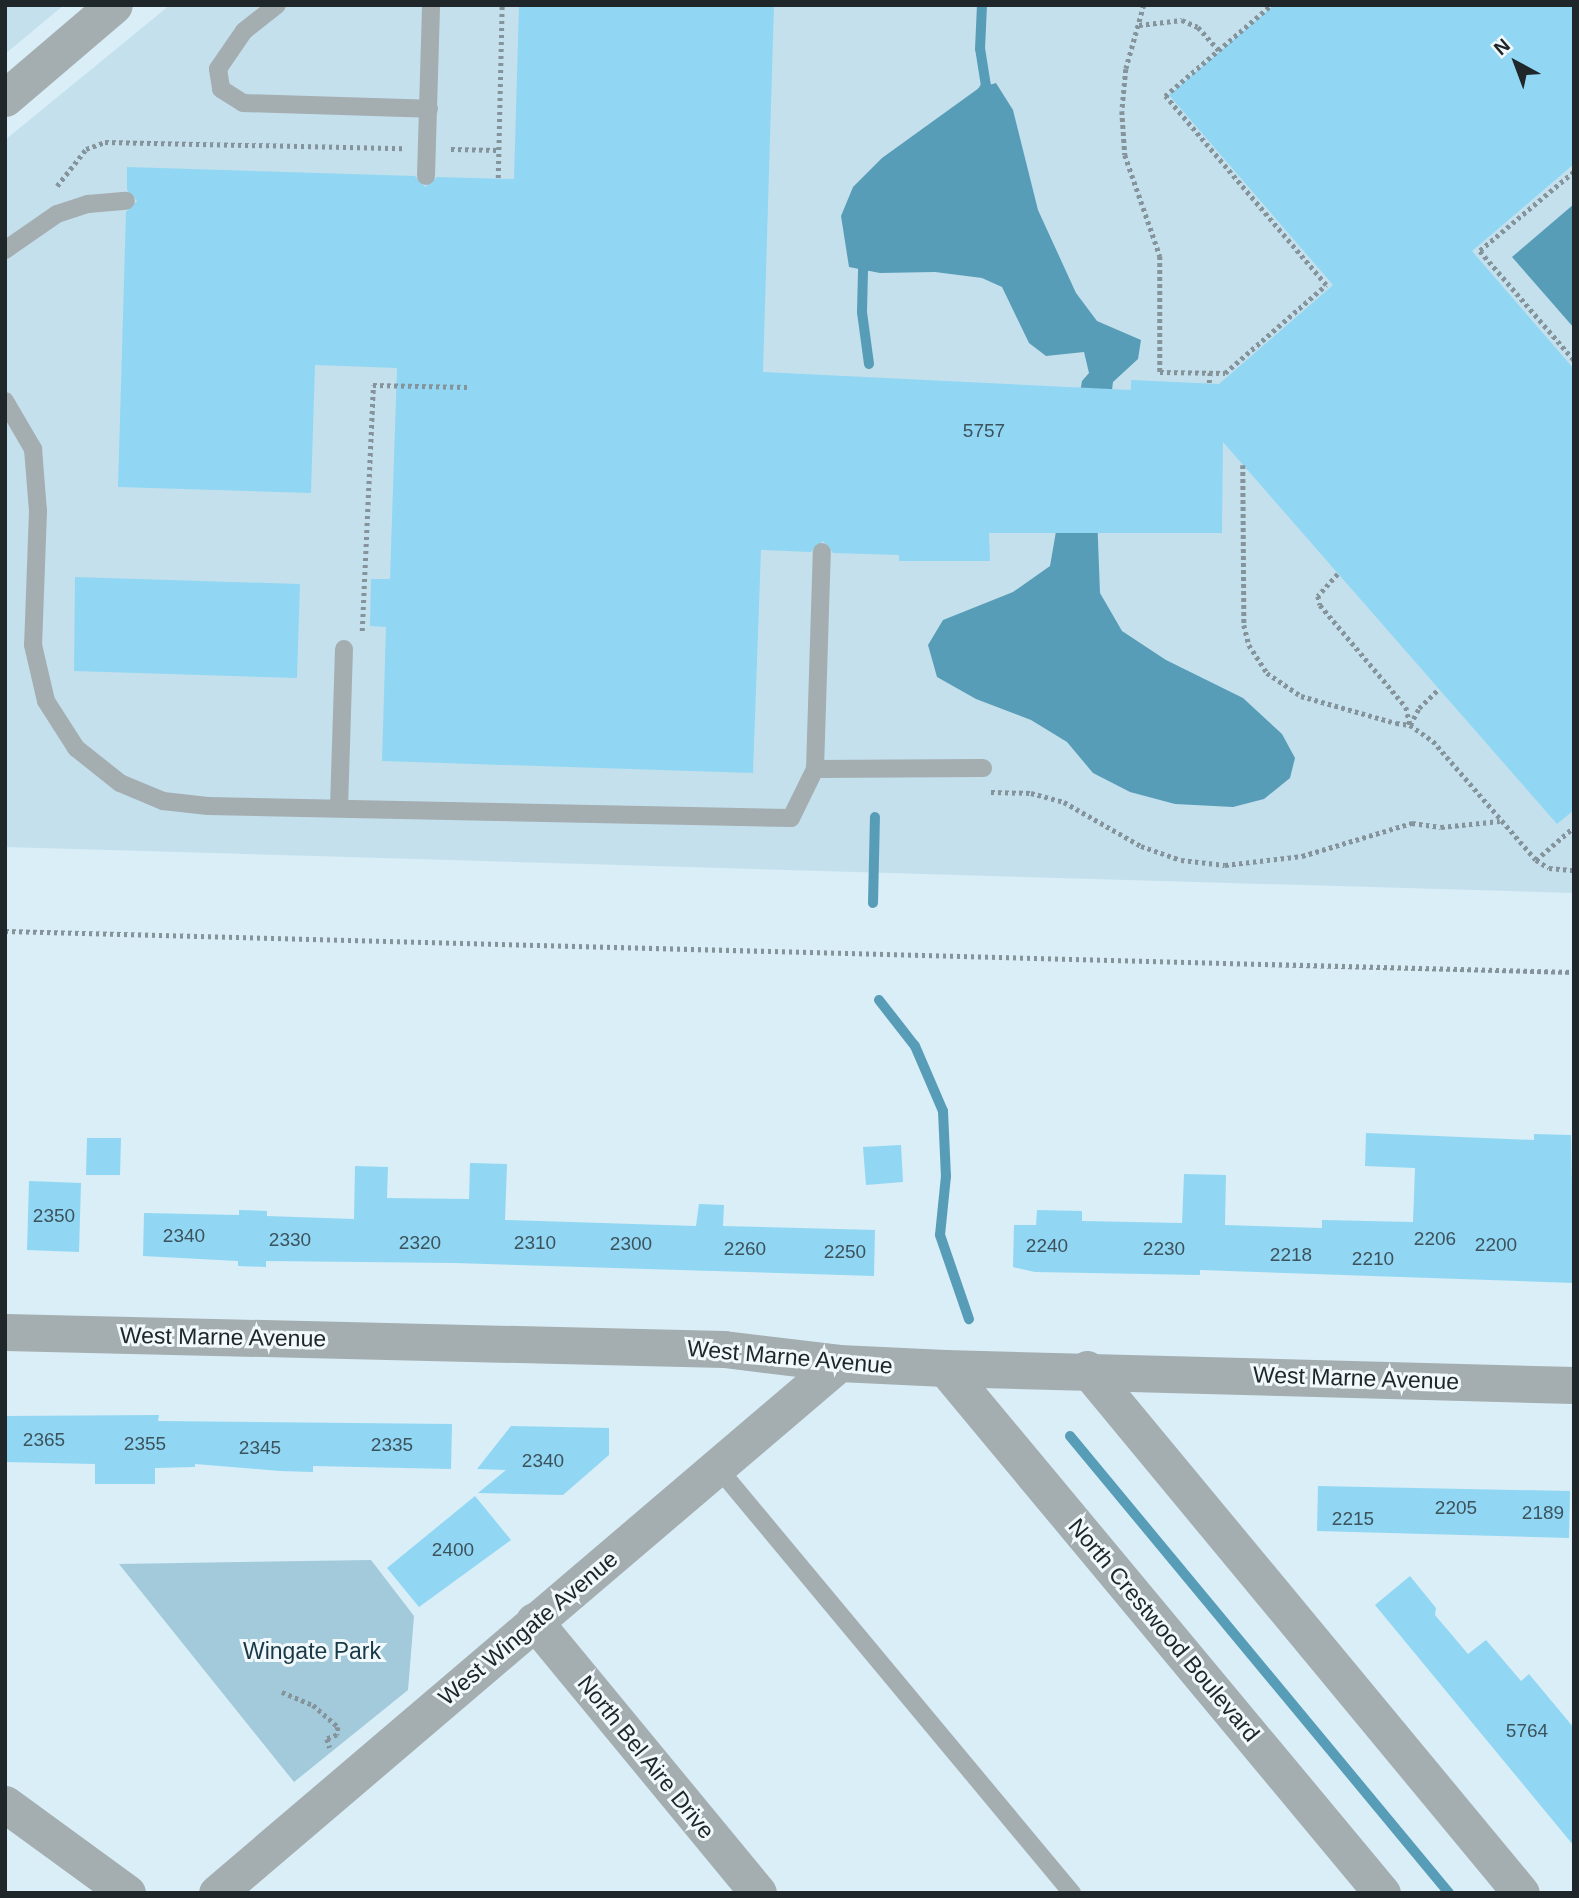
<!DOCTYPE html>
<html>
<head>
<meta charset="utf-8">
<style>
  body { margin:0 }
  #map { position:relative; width:1579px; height:1898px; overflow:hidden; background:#d9eef7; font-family:Helvetica,sans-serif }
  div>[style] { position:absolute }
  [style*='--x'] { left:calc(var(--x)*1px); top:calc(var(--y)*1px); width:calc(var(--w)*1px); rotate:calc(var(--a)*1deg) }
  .built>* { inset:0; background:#c4e0ed }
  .green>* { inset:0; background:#a2cada }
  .water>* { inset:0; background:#589db8 }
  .stream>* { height:10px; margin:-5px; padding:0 5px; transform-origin:5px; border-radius:5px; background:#589db8 }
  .building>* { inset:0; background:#91d7f3 }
  .path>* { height:4.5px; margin-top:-2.25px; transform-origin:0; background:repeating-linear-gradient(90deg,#85939a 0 3.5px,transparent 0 7px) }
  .service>* { height:18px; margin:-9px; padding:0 9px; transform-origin:9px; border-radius:9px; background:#a4adb0 }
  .minor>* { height:37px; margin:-18.5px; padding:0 18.5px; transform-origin:18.5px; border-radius:18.5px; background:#a4adb0 }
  span { translate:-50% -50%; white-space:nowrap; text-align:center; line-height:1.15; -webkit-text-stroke:6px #f1f9fd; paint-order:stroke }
  .number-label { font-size:19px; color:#3c535d }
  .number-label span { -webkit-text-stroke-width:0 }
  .street-label { font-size:23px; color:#20272b }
  .park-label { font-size:23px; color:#183945 }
  .frame { position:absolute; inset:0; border:7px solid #20272b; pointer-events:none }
  .north { position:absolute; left:1481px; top:28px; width:70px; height:70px; -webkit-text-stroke:5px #f1f9fd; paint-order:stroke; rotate:319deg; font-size:19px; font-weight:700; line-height:28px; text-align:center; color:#20272b }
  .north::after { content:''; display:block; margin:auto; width:24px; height:32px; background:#20272b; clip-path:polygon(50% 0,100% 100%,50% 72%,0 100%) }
</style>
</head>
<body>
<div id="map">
  <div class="built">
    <div style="clip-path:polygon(5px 5px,64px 5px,5px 54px)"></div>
    <div style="clip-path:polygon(170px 5px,1574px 5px,1574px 893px,5px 847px,5px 140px)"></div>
  </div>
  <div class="green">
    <div style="clip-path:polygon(371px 1560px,414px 1616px,408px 1690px,294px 1782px,119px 1564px)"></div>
  </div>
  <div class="water">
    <div style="clip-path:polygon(996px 83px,1013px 110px,1038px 210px,1076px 293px,1097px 321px,1141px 340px,1138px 359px,1113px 382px,1097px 514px,1100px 593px,1122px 631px,1166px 660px,1243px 698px,1282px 734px,1295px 758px,1290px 778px,1264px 799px,1233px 807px,1175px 804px,1130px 792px,1093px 773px,1067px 742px,1031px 720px,976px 699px,937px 677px,928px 645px,943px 620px,1013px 592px,1050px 566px,1082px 381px,1089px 373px,1084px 352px,1046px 356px,1029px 343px,1002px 287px,982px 278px,935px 272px,880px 273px,849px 267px,841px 216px,853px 187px,882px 158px,979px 88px)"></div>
    <div style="clip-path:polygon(1574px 204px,1574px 328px,1512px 257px)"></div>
  </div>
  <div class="stream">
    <div style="--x:979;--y:97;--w:13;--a:-58"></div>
    <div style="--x:986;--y:86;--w:37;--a:-99"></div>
    <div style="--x:980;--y:49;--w:44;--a:-87.4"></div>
    <div style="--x:869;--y:364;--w:52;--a:-97.7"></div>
    <div style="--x:862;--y:312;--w:42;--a:-88.6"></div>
    <div style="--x:863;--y:270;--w:12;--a:-55"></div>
    <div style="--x:873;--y:903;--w:86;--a:-88.7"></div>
    <div style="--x:879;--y:1000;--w:58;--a:52"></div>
    <div style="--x:915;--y:1046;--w:71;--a:66.7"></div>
    <div style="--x:943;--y:1111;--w:65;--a:87.4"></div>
    <div style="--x:946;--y:1176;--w:59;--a:95.8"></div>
    <div style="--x:940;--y:1235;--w:89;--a:71"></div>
    <div style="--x:1070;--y:1436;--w:594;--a:50.33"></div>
  </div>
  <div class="building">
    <div style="clip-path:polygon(519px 5px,774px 5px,763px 372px,1131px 390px,1131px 380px,1219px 384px,1333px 285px,1169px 95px,1274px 5px,1574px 5px,1574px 164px,1472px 251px,1574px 369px,1574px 810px,1557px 824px,1223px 442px,1222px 533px,989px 533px,990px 561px,899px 561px,899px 555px,833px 553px,823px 541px,811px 552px,761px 550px,753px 773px,382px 761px,386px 627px,370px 626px,371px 579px,390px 579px,397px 368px,315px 365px,311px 493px,118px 487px,126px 212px,137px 201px,127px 190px,127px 167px,415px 176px,425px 187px,437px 177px,514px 179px)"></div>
    <div style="clip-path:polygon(75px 577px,300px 584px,297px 678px,74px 671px)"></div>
    <div style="clip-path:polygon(1366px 1133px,1534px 1140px,1534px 1134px,1571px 1135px,1574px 1283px,1200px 1270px,1200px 1275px,1035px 1272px,1013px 1267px,1014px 1225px,1036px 1225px,1037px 1210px,1082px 1211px,1082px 1221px,1182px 1223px,1184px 1174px,1226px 1175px,1225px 1225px,1322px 1228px,1322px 1220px,1413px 1222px,1415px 1168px,1365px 1166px)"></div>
    <div style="clip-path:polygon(87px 1138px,121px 1138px,120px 1175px,86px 1175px)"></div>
    <div style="clip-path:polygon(901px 1145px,903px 1182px,866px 1185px,863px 1147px)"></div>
    <div style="clip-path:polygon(470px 1163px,507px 1164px,505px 1220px,696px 1226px,699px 1204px,724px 1205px,723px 1226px,875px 1230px,874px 1276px,454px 1263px,266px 1261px,266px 1267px,238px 1266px,238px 1261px,143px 1256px,144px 1213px,239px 1215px,239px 1210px,267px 1211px,267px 1216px,354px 1219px,355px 1166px,388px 1167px,387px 1198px,469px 1199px)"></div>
    <div style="clip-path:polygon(29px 1181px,81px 1183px,79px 1252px,27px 1250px)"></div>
    <div style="clip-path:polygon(159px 1415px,158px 1421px,452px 1424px,451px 1469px,313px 1466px,313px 1472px,280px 1471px,195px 1464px,195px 1467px,155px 1468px,155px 1484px,95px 1484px,95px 1464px,5px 1462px,5px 1416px)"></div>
    <div style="clip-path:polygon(511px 1426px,609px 1428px,609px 1455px,563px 1495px,478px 1493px,506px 1470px,477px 1469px)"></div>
    <div style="clip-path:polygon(1318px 1486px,1570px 1491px,1569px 1538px,1317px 1531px)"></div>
    <div style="clip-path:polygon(475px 1496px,511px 1540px,419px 1607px,387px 1568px)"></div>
    <div style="clip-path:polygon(1410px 1576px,1436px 1608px,1435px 1615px,1468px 1654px,1486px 1640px,1521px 1681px,1529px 1674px,1574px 1728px,1574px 1846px,1375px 1605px)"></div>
  </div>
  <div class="path">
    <div style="--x:1144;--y:5;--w:66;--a:105.7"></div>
    <div style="--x:1126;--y:69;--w:42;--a:95.4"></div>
    <div style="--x:1122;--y:111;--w:44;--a:86.1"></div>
    <div style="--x:1125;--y:155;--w:107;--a:70.9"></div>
    <div style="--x:1160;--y:256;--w:116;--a:90"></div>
    <div style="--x:1160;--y:372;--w:65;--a:0.9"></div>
    <div style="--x:1225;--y:373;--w:134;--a:-41.1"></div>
    <div style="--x:1326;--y:285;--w:248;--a:-130.4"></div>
    <div style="--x:1165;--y:96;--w:140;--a:-40.6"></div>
    <div style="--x:1139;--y:25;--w:43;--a:-6.6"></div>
    <div style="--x:1182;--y:20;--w:17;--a:24"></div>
    <div style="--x:1198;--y:27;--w:31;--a:48"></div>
    <div style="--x:451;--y:149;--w:48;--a:1.2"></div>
    <div style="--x:1574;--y:172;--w:123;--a:140"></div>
    <div style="--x:1480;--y:251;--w:144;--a:49.2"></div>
    <div style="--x:498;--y:178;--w:173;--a:-88.7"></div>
    <div style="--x:57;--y:186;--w:47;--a:-51.9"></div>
    <div style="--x:86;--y:149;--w:20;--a:-20"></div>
    <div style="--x:105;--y:142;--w:298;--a:1.2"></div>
    <div style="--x:1209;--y:383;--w:11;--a:-85"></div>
    <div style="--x:1243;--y:465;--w:160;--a:89.6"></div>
    <div style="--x:1244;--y:625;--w:21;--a:76"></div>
    <div style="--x:1249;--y:645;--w:33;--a:57"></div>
    <div style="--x:1267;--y:673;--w:41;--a:34.1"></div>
    <div style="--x:1301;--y:696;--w:99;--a:15.9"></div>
    <div style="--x:1396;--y:723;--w:14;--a:8"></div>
    <div style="--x:1410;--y:725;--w:19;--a:-62"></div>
    <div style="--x:1419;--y:708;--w:28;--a:-44"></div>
    <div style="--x:1338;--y:574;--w:30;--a:132"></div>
    <div style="--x:1318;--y:596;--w:9;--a:77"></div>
    <div style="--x:1320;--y:605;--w:133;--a:49.9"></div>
    <div style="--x:1406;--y:707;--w:18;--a:77"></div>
    <div style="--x:1410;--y:725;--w:28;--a:35"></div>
    <div style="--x:1433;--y:741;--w:157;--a:49.1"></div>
    <div style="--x:1536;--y:860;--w:15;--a:32"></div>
    <div style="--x:1549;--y:868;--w:25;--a:5"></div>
    <div style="--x:362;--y:631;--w:246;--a:-87.4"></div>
    <div style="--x:373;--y:385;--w:94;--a:1.2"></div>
    <div style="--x:991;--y:792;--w:40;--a:1.4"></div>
    <div style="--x:1031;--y:793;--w:34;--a:15"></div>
    <div style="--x:1064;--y:802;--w:89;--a:29.7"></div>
    <div style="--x:1141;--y:846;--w:42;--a:19.3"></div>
    <div style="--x:1181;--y:860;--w:44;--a:6.5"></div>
    <div style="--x:1225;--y:865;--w:78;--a:-6.7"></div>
    <div style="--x:1302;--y:856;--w:115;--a:-16.7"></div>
    <div style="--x:1412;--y:823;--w:29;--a:8"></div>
    <div style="--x:1441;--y:827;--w:59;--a:-5.8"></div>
    <div style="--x:1536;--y:860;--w:50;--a:-41"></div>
    <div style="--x:5;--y:931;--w:1570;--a:1.5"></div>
    <div style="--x:282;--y:1692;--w:34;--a:23"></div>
    <div style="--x:313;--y:1705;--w:33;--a:41"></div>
    <div style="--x:338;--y:1727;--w:8;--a:97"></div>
    <div style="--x:337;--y:1735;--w:11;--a:158"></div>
    <div style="--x:327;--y:1739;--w:9;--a:72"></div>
  </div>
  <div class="service">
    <div style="--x:277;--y:5;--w:42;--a:141.8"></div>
    <div style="--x:244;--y:31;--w:46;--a:124.4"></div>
    <div style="--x:218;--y:69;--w:20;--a:81"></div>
    <div style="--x:221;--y:89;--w:26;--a:32"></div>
    <div style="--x:243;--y:103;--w:186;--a:1.8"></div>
    <div style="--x:426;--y:176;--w:171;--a:-88.3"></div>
    <div style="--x:5;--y:250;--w:63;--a:-34.7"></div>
    <div style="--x:57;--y:214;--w:33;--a:-18"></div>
    <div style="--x:88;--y:204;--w:38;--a:-5"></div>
    <div style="--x:5;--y:401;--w:56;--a:59.7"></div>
    <div style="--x:33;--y:449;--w:62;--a:85.4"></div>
    <div style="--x:38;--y:511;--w:134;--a:92.1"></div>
    <div style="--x:33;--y:645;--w:57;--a:76.9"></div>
    <div style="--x:46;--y:701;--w:56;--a:57.4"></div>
    <div style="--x:76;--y:748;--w:56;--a:38.5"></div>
    <div style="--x:120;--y:783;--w:47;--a:22.7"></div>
    <div style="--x:163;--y:801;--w:45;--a:6.3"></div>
    <div style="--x:208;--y:806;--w:583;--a:1.18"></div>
    <div style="--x:791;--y:818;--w:55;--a:-63.9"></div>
    <div style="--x:815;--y:769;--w:217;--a:-88.2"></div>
    <div style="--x:815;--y:769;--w:168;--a:-0.3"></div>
    <div style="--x:339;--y:808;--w:159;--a:-88.2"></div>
    <div style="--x:719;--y:1469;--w:552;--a:50.22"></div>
  </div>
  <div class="minor">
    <div style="--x:5;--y:98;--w:143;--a:-40.5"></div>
    <div style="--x:5;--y:1332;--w:719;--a:1.35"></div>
    <div style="--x:724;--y:1349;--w:116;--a:6.9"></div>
    <div style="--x:839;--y:1363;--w:106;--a:2.7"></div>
    <div style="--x:945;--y:1368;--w:629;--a:1.55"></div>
    <div style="--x:945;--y:1368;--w:683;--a:50.23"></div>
    <div style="--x:1087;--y:1369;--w:680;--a:50.37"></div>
    <div style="--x:534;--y:1621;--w:352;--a:50.5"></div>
    <div style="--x:5;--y:1804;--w:151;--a:36.1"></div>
    <div style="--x:217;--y:1893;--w:817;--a:-40.43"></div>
  </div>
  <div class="number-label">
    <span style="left:984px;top:431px">5757</span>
    <span style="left:54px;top:1216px">2350</span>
    <span style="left:184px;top:1236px">2340</span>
    <span style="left:1435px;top:1239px">2206</span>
    <span style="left:290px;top:1240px">2330</span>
    <span style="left:420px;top:1243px">2320</span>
    <span style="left:535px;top:1243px">2310</span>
    <span style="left:631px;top:1244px">2300</span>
    <span style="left:1496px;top:1245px">2200</span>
    <span style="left:1047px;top:1246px">2240</span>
    <span style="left:745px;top:1249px">2260</span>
    <span style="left:1164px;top:1249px">2230</span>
    <span style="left:845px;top:1252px">2250</span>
    <span style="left:1291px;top:1255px">2218</span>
    <span style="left:1373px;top:1259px">2210</span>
    <span style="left:44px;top:1440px">2365</span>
    <span style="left:145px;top:1444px">2355</span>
    <span style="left:392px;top:1445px">2335</span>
    <span style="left:260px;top:1448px">2345</span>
    <span style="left:543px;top:1461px">2340</span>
    <span style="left:1456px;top:1508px">2205</span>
    <span style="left:1543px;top:1513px">2189</span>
    <span style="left:1353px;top:1519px">2215</span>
    <span style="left:453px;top:1550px">2400</span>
    <span style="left:1527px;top:1731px">5764</span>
  </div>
  <div class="street-label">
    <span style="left:223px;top:1337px;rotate:1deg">West Marne Avenue</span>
    <span style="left:790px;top:1357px;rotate:5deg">West Marne Avenue</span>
    <span style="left:1356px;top:1378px;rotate:2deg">West Marne Avenue</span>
    <span style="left:528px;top:1628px;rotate:-40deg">West Wingate Avenue</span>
    <span style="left:1164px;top:1630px;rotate:50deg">North Crestwood Boulevard</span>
    <span style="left:646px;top:1757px;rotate:51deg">North Bel Aire Drive</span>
  </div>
  <div class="park-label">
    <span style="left:312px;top:1651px">Wingate Park</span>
  </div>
  <div class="frame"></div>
  <div class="north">N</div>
</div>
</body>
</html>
